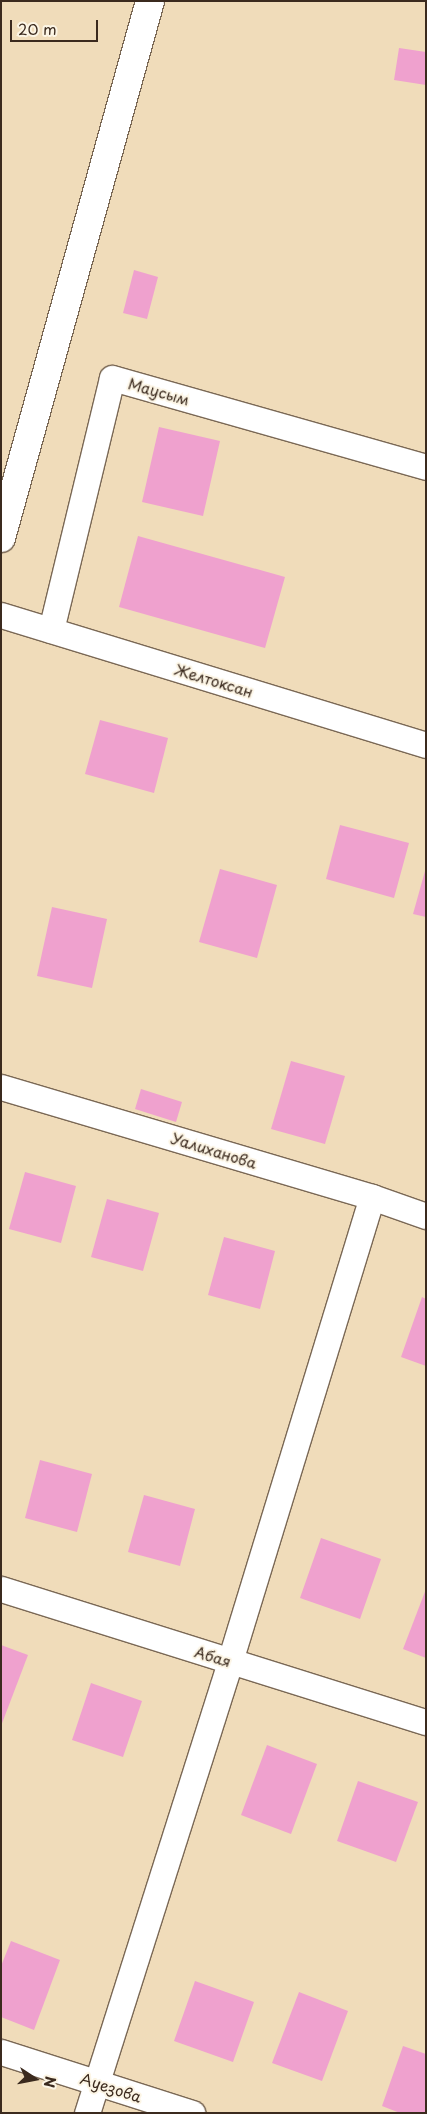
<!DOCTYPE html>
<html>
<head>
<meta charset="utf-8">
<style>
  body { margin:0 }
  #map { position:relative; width:427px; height:2114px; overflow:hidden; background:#f0dcba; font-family:"Playpen Sans",sans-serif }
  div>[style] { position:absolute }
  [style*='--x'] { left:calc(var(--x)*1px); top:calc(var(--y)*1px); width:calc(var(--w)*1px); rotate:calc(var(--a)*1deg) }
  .building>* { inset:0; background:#efa1ce }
  .roads { filter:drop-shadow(1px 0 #7a6855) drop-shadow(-1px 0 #7a6855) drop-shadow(0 1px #7a6855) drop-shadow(0 -1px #7a6855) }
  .minor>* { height:25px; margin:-12.5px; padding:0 12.5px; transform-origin:12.5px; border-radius:12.5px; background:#fff }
  .tertiary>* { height:28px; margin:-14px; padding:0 14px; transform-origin:14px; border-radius:14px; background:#fff }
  span { translate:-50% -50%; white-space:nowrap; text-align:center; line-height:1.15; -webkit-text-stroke:4px #fcf5e5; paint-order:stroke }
  .street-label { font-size:15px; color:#3b2a1e }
  .frame { position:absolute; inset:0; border:2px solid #3b2a1e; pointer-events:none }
  .north { position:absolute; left:10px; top:2054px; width:50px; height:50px; -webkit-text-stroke:4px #fcf5e5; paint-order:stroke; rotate:101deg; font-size:14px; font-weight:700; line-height:20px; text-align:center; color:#3b2a1e }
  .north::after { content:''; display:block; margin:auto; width:18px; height:22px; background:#3b2a1e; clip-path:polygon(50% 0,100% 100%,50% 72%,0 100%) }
  .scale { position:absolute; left:10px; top:20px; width:88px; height:22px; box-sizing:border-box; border:2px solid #3b2a1e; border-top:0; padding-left:6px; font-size:15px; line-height:18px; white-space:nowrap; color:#3b2a1e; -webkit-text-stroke:4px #fcf5e5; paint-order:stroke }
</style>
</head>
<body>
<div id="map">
  <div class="building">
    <div style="clip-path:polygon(399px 48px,426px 52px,426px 85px,394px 80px)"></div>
    <div style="clip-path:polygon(134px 270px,158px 277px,147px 319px,123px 313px)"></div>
    <div style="clip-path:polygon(159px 427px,220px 441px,203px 516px,142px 502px)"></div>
    <div style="clip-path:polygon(138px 536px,285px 577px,265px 648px,119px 607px)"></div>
    <div style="clip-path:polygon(100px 720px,168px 738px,154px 793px,85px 774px)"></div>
    <div style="clip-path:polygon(340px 825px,409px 843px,394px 898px,326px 879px)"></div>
    <div style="clip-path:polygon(220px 869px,277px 885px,257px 958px,199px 942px)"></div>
    <div style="clip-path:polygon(425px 871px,426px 871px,426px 917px,413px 914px)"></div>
    <div style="clip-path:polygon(52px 907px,107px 919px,92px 988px,37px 976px)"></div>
    <div style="clip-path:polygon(291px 1061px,345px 1076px,325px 1144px,271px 1129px)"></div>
    <div style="clip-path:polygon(141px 1089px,182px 1102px,176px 1122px,135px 1109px)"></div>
    <div style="clip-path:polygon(25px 1172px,76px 1186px,61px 1243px,9px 1229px)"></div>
    <div style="clip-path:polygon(107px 1199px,159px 1213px,143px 1271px,91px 1257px)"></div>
    <div style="clip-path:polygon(224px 1237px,275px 1251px,260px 1309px,208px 1295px)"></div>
    <div style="clip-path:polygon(422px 1297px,426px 1299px,426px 1366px,401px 1357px)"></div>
    <div style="clip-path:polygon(40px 1460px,92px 1474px,77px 1532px,25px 1518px)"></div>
    <div style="clip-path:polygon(144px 1495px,195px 1509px,180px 1566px,128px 1552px)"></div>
    <div style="clip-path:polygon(321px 1538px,381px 1559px,360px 1619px,300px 1598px)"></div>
    <div style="clip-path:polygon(426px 1589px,426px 1658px,403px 1649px)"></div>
    <div style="clip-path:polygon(1px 1645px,28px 1655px,1px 1726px)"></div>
    <div style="clip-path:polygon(91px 1683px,142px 1701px,123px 1757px,72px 1740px)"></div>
    <div style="clip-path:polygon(267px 1745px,317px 1764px,291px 1834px,241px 1815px)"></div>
    <div style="clip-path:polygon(358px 1781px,418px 1802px,396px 1862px,337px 1841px)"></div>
    <div style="clip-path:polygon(11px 1941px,60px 1960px,34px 2030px,1px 2017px,1px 1966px)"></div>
    <div style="clip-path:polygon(195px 1981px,254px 2002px,233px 2062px,174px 2041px)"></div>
    <div style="clip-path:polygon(299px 1992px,348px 2011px,322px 2081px,272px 2063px)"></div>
    <div style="clip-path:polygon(403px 2046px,426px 2054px,426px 2113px,400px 2113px,382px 2106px)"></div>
  </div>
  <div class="roads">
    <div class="minor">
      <div style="--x:1;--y:615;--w:444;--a:17"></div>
      <div style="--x:51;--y:630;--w:259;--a:-76.4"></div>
      <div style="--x:112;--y:378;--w:326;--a:15.8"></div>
      <div style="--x:1;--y:1087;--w:387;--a:16.5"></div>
      <div style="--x:372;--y:1197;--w:57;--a:19.4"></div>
      <div style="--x:1;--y:1589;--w:445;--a:17.4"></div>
      <div style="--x:1;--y:2052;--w:201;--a:17.7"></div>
      <div style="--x:87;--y:2113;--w:474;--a:-72.4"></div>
      <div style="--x:230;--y:1661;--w:485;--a:-73"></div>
    </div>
    <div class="tertiary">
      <div style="--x:1;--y:538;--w:557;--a:-74.49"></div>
    </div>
  </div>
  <div class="street-label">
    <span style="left:159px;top:391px;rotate:16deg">Маусым</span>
    <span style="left:214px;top:680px;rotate:17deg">Желтоксан</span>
    <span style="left:214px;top:1150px;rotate:17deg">Уалиханова</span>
    <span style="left:213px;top:1656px;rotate:17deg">Абая</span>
    <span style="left:111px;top:2087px;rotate:18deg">Ауезова</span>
  </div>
  <div class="frame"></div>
  <div class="north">N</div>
  <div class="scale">20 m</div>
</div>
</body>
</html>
